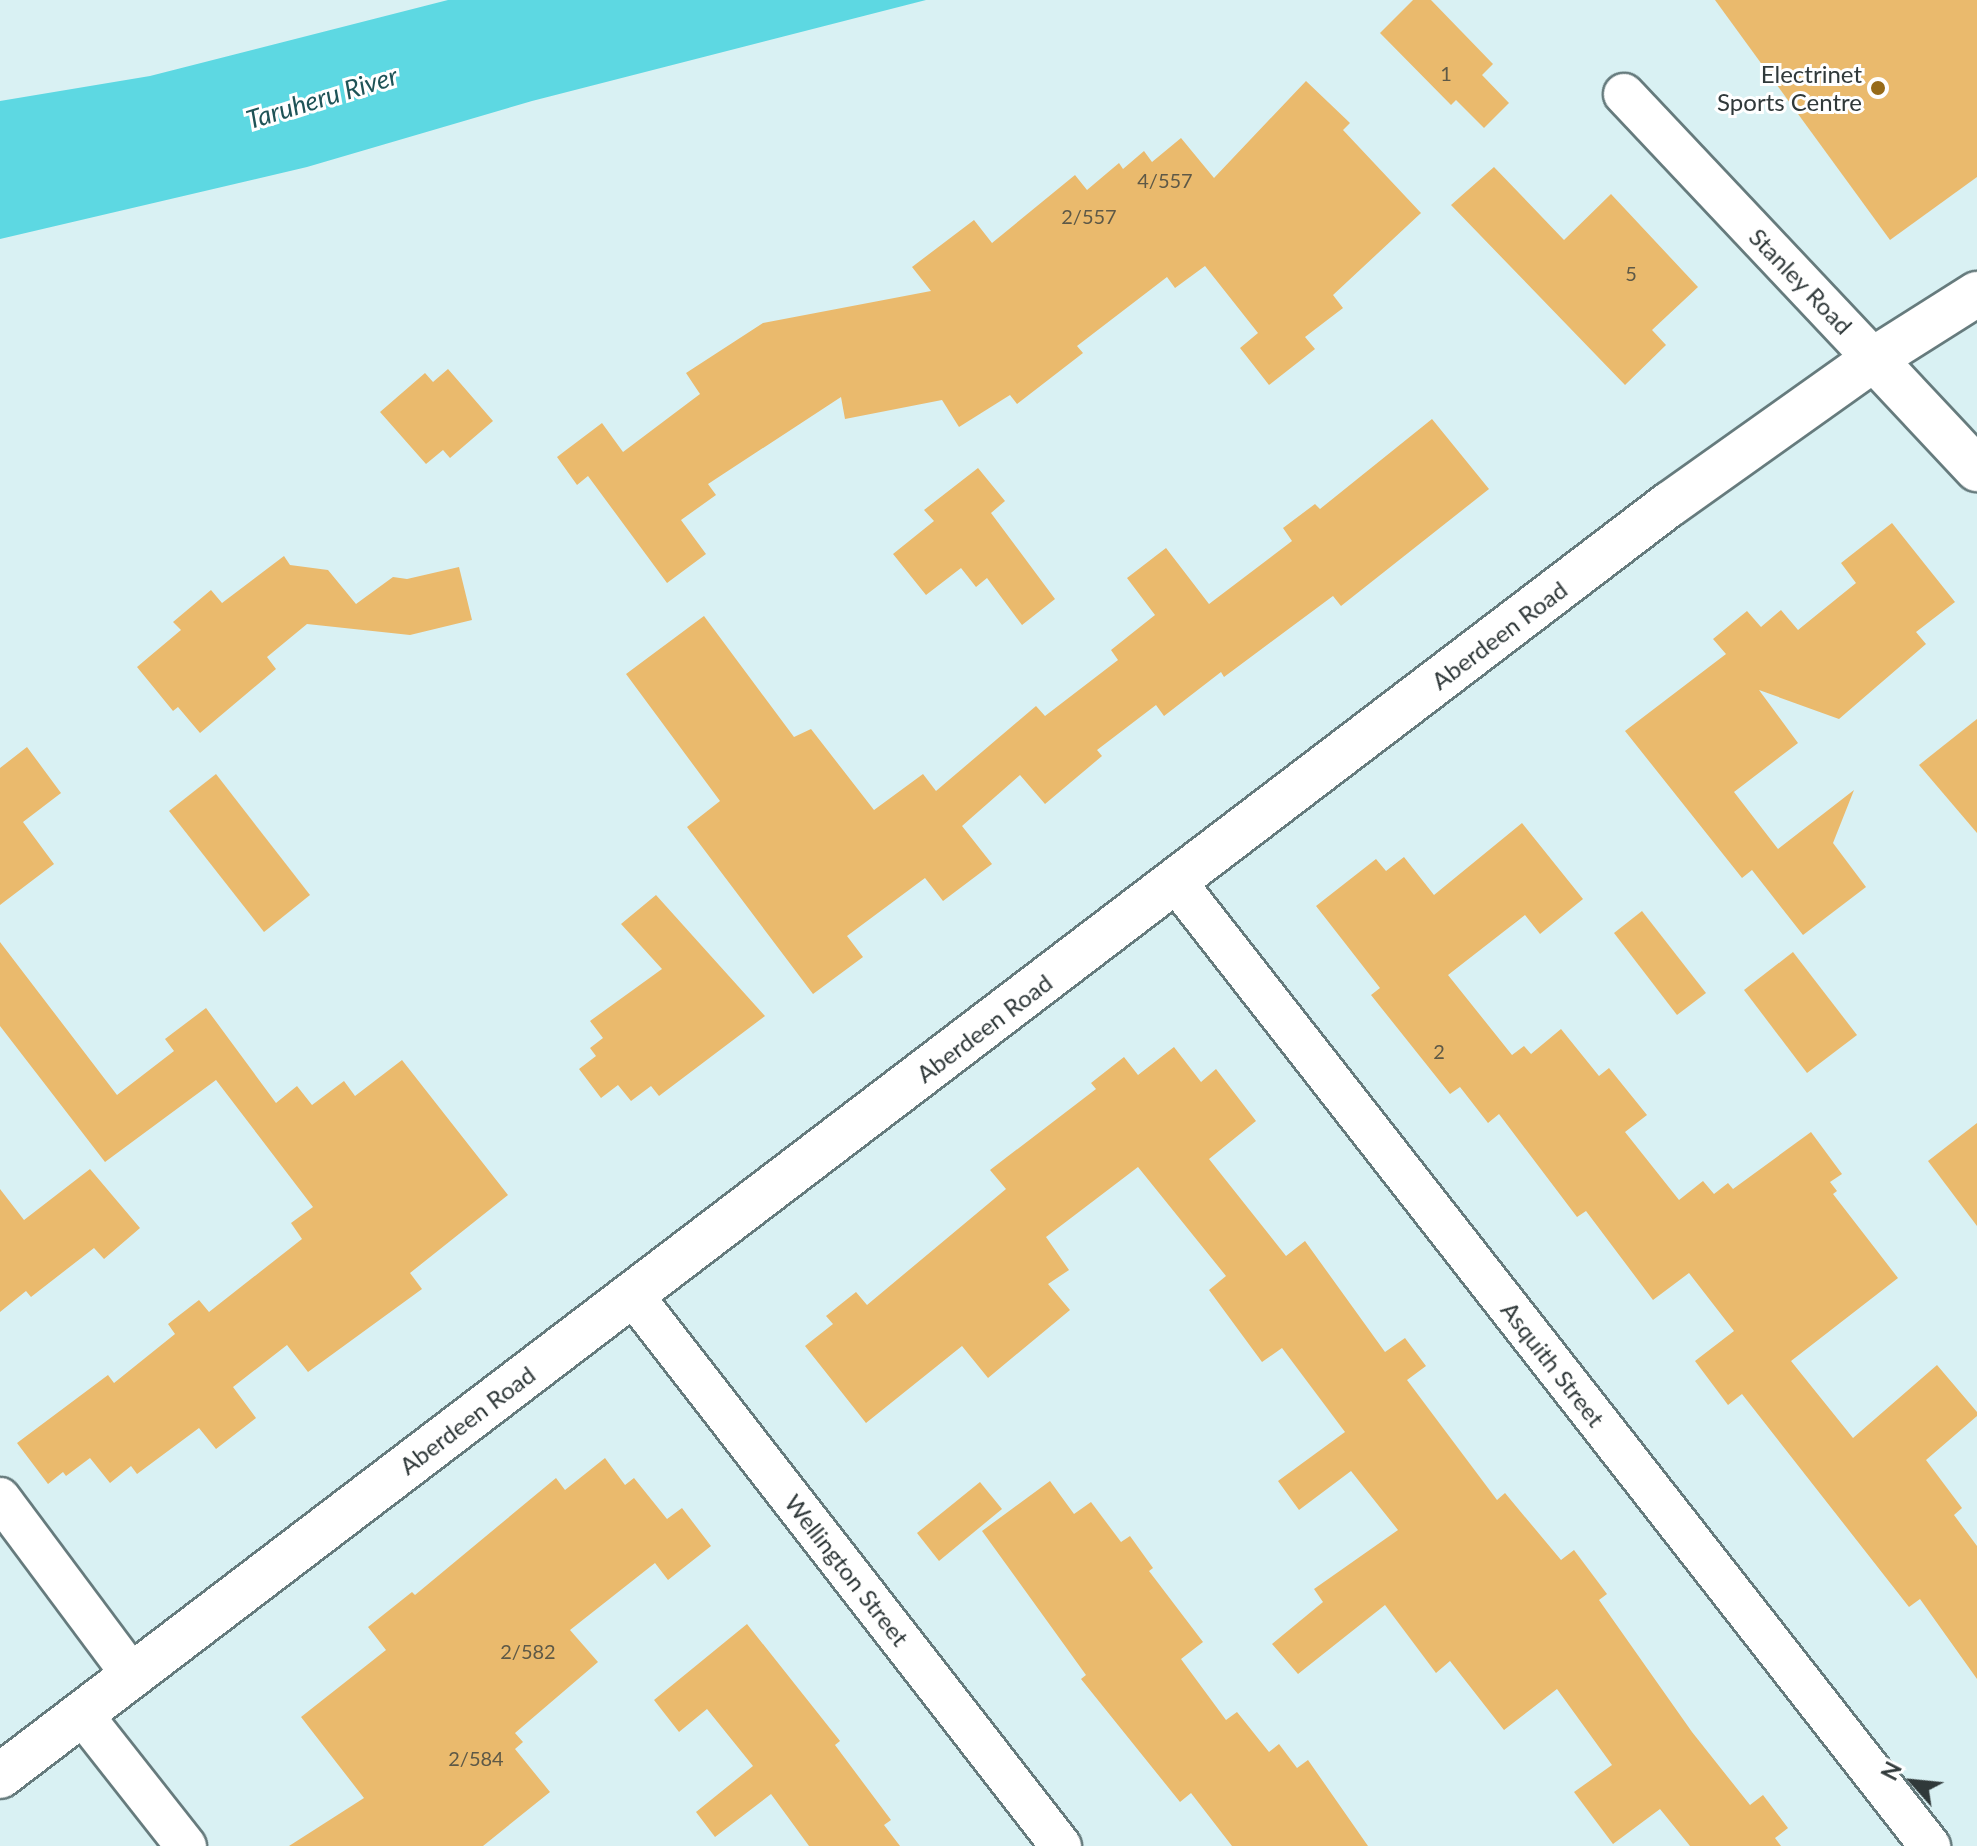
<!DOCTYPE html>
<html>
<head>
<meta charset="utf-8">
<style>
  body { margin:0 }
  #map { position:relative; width:1977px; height:1846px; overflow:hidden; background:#d9f1f3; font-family:Lato,sans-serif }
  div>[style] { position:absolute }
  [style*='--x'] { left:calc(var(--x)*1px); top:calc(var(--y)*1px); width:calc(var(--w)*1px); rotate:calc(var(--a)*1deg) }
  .water>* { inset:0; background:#5dd8e2 }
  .building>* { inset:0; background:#eaba6d }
  .roads { filter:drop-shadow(2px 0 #667b7d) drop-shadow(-2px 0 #667b7d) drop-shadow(0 2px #667b7d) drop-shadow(0 -2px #667b7d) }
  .street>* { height:40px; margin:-20px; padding:0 20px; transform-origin:20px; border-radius:20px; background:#fff }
  .secondary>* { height:44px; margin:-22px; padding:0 22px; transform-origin:22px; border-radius:22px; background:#fff }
  .dots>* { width:22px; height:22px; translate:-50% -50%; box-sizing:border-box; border:4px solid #fff; border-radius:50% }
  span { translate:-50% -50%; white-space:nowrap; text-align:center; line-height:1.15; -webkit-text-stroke:6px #fff; paint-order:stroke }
  .number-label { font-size:20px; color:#5e5947 }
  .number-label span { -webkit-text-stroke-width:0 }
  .poi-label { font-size:24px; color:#30393a }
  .right { translate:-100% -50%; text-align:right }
  .street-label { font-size:24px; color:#30393a }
  .water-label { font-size:26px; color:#1e5357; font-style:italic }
  .north { position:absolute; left:1873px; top:1742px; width:80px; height:80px; -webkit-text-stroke:6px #fff; paint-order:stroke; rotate:297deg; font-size:22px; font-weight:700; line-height:32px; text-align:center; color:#30393a }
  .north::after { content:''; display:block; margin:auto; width:28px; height:36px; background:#30393a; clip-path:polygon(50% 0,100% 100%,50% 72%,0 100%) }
</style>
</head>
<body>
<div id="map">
  <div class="water">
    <div style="clip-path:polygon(448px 0,926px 0,532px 101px,307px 167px,0 239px,0 101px,150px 76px)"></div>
  </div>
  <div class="building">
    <div style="clip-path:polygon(1413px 0,1431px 0,1493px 64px,1482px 75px,1509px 103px,1484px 128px,1456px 100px,1451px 105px,1380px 33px)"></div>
    <div style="clip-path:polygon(1715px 0,1977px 0,1977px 177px,1890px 240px)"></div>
    <div style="clip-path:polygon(1306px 81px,1350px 123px,1343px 130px,1421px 213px,1333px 295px,1343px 308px,1305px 337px,1315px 349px,1269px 385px,1240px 348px,1258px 333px,1205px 266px,1175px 288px,1167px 277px,1077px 346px,1083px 353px,1017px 404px,1010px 395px,959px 427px,942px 400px,845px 419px,841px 397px,708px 484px,716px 495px,681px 520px,706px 554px,667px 583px,588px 476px,577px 485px,557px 457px,602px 423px,623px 452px,700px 394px,686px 373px,763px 323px,931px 291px,912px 267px,974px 220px,992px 243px,1075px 175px,1087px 190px,1119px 163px,1123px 169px,1144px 151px,1152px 162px,1181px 138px,1214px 178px)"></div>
    <div style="clip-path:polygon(1494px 167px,1564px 240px,1611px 194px,1698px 287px,1652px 330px,1666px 345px,1625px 385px,1451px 205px)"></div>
    <div style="clip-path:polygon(448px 369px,493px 421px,450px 458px,443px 450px,426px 464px,380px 412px,425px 373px,433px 382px)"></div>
    <div style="clip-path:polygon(1432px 419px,1489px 489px,1341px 606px,1333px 596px,1224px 677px,1221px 672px,1164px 716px,1156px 705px,1097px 750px,1102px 756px,1045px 804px,1020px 775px,962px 826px,992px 864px,943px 901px,925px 878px,847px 936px,863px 957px,813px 994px,687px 827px,720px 801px,626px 674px,704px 616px,794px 737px,811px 729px,874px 810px,923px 774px,936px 791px,1036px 706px,1045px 716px,1118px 660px,1111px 650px,1155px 615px,1127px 578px,1166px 548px,1209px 604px,1292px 541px,1283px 528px,1315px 504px,1320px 509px)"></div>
    <div style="clip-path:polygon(978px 468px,1005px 501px,991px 513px,1055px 599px,1022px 625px,987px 578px,976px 587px,961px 568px,926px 595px,893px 554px,934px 521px,924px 510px)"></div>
    <div style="clip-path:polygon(1892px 523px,1955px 602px,1916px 632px,1926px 644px,1839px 719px,1759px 690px,1798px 743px,1734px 792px,1778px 849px,1854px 790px,1833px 843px,1866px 887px,1803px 935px,1752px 870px,1742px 878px,1625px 731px,1726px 654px,1713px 639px,1747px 611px,1761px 627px,1781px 610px,1798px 630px,1856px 583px,1841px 563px)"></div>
    <div style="clip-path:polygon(284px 556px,290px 565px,328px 570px,356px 604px,393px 577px,407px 579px,459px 567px,472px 620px,410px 635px,307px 624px,267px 657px,276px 669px,200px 733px,178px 707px,173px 711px,137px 667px,181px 630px,173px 622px,211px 590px,222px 603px)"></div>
    <div style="clip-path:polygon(1977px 719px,1977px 833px,1919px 765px)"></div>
    <div style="clip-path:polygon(27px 747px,61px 793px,23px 822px,54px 864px,0 905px,0 768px)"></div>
    <div style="clip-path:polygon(216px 774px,310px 895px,264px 932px,169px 811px)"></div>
    <div style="clip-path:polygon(1522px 823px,1583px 899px,1540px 934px,1525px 915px,1448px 975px,1512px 1055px,1524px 1046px,1531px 1054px,1561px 1029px,1599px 1076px,1609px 1068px,1647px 1115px,1625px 1132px,1679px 1200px,1703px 1181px,1714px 1194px,1728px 1183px,1733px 1189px,1811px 1132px,1842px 1174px,1830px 1182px,1837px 1191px,1833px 1194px,1898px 1278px,1791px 1361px,1853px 1438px,1937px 1365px,1977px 1412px,1977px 1416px,1926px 1460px,1962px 1508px,1954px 1515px,1977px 1546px,1977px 1679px,1920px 1599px,1909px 1607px,1742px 1394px,1728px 1405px,1695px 1361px,1734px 1331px,1689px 1273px,1653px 1300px,1586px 1211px,1577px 1217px,1499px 1114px,1488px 1123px,1460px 1087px,1450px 1094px,1371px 995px,1380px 988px,1316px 906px,1376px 859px,1386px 871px,1404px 857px,1434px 895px)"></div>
    <div style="clip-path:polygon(656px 895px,765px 1016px,659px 1096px,651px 1086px,631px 1101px,618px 1085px,601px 1098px,579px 1069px,596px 1056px,590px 1048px,603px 1038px,590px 1021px,662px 969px,621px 924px)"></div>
    <div style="clip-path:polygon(1642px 911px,1706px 993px,1677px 1015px,1614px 933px)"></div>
    <div style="clip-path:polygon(0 942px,117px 1095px,174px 1051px,165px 1039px,206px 1008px,276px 1103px,297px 1086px,312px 1105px,344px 1081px,355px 1096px,402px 1060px,508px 1195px,410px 1273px,422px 1289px,308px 1372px,287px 1345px,233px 1387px,256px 1418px,216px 1449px,199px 1428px,137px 1474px,131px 1466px,110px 1483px,90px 1458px,66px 1476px,63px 1472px,48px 1484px,17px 1443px,108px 1375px,114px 1383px,175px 1334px,168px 1324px,199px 1300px,209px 1312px,302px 1239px,291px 1223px,313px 1207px,216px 1080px,105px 1162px,0 1026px)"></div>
    <div style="clip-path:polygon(1793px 952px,1857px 1035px,1807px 1073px,1744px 990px)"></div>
    <div style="clip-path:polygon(1174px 1047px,1201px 1082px,1216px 1069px,1256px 1121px,1209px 1159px,1286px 1256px,1305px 1241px,1385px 1352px,1405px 1338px,1426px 1366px,1407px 1380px,1497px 1500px,1505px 1493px,1561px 1560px,1574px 1550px,1607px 1594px,1599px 1600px,1692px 1732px,1750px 1805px,1763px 1795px,1788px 1828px,1775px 1838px,1781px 1846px,1690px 1846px,1660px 1809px,1613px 1844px,1574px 1792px,1612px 1765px,1557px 1689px,1504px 1730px,1450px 1661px,1436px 1673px,1385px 1605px,1298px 1674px,1272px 1644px,1323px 1602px,1314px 1589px,1398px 1530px,1351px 1471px,1299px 1510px,1278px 1481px,1345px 1432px,1282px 1348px,1262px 1362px,1209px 1290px,1226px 1276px,1138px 1167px,1046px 1237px,1069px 1270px,1048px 1284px,1070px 1310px,988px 1378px,962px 1346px,866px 1423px,805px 1346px,833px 1324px,826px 1316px,856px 1292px,867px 1305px,1006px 1189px,990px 1170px,1096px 1089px,1091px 1083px,1124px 1057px,1138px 1075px)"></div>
    <div style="clip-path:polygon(1977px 1123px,1977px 1226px,1928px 1161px)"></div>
    <div style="clip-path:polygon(90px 1169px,140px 1228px,104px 1259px,94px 1248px,31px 1297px,26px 1291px,0 1312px,0 1189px,24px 1220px)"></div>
    <div style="clip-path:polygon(605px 1458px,625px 1485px,634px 1478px,667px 1519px,682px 1508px,711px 1546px,668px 1580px,655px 1563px,570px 1630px,598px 1662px,515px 1733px,523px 1742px,515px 1749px,550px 1792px,483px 1846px,289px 1846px,364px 1798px,301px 1717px,386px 1650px,368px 1627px,412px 1592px,415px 1595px,556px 1478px,565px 1490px)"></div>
    <div style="clip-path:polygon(1050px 1481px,1074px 1514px,1091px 1502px,1121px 1542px,1130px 1536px,1153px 1568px,1149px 1571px,1203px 1642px,1181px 1659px,1226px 1720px,1237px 1712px,1269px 1752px,1279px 1744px,1297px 1768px,1308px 1760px,1368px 1846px,1232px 1846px,1191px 1793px,1180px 1802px,1081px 1679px,1086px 1675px,982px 1531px)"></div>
    <div style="clip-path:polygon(980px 1482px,1002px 1509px,939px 1561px,917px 1533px)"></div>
    <div style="clip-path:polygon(747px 1624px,840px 1741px,835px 1745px,891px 1820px,884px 1825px,900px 1846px,809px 1846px,771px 1794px,715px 1837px,696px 1812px,753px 1766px,707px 1709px,679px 1732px,654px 1700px)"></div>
  </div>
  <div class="roads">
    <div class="street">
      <div style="--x:1624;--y:94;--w:364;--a:46.7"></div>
      <div style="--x:1176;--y:882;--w:1224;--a:51.97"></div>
      <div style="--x:632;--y:1294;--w:699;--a:52.15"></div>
      <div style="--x:0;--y:1498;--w:221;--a:53.3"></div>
      <div style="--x:82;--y:1714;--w:168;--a:51.8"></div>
    </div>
    <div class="secondary">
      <div style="--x:1874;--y:359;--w:151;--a:46.9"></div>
      <div style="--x:0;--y:1776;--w:2099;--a:-37.3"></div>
      <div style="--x:1670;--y:504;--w:250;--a:-35.4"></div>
      <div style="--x:1874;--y:359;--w:122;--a:-32.3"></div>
    </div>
  </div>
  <div class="dots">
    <div style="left:1878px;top:88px;background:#976b19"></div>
  </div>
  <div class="number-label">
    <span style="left:1446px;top:73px">1</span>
    <span style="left:1165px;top:180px">4/557</span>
    <span style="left:1089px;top:216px">2/557</span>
    <span style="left:1631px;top:273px">5</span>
    <span style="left:1439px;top:1051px">2</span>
    <span style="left:528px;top:1651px">2/582</span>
    <span style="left:476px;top:1758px">2/584</span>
  </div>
  <div class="poi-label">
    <span class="right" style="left:1862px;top:88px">Electrinet<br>Sports Centre</span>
  </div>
  <div class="street-label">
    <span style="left:1801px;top:281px;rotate:46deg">Stanley Road</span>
    <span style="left:1499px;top:635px;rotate:-37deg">Aberdeen Road</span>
    <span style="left:984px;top:1028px;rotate:-37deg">Aberdeen Road</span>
    <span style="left:1553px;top:1364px;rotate:52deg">Asquith Street</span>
    <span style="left:467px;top:1420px;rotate:-37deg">Aberdeen Road</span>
    <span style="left:847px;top:1570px;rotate:52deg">Wellington Street</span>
  </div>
  <div class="water-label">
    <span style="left:322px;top:98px;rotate:-17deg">Taruheru River</span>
  </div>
  <div class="north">N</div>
</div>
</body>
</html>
